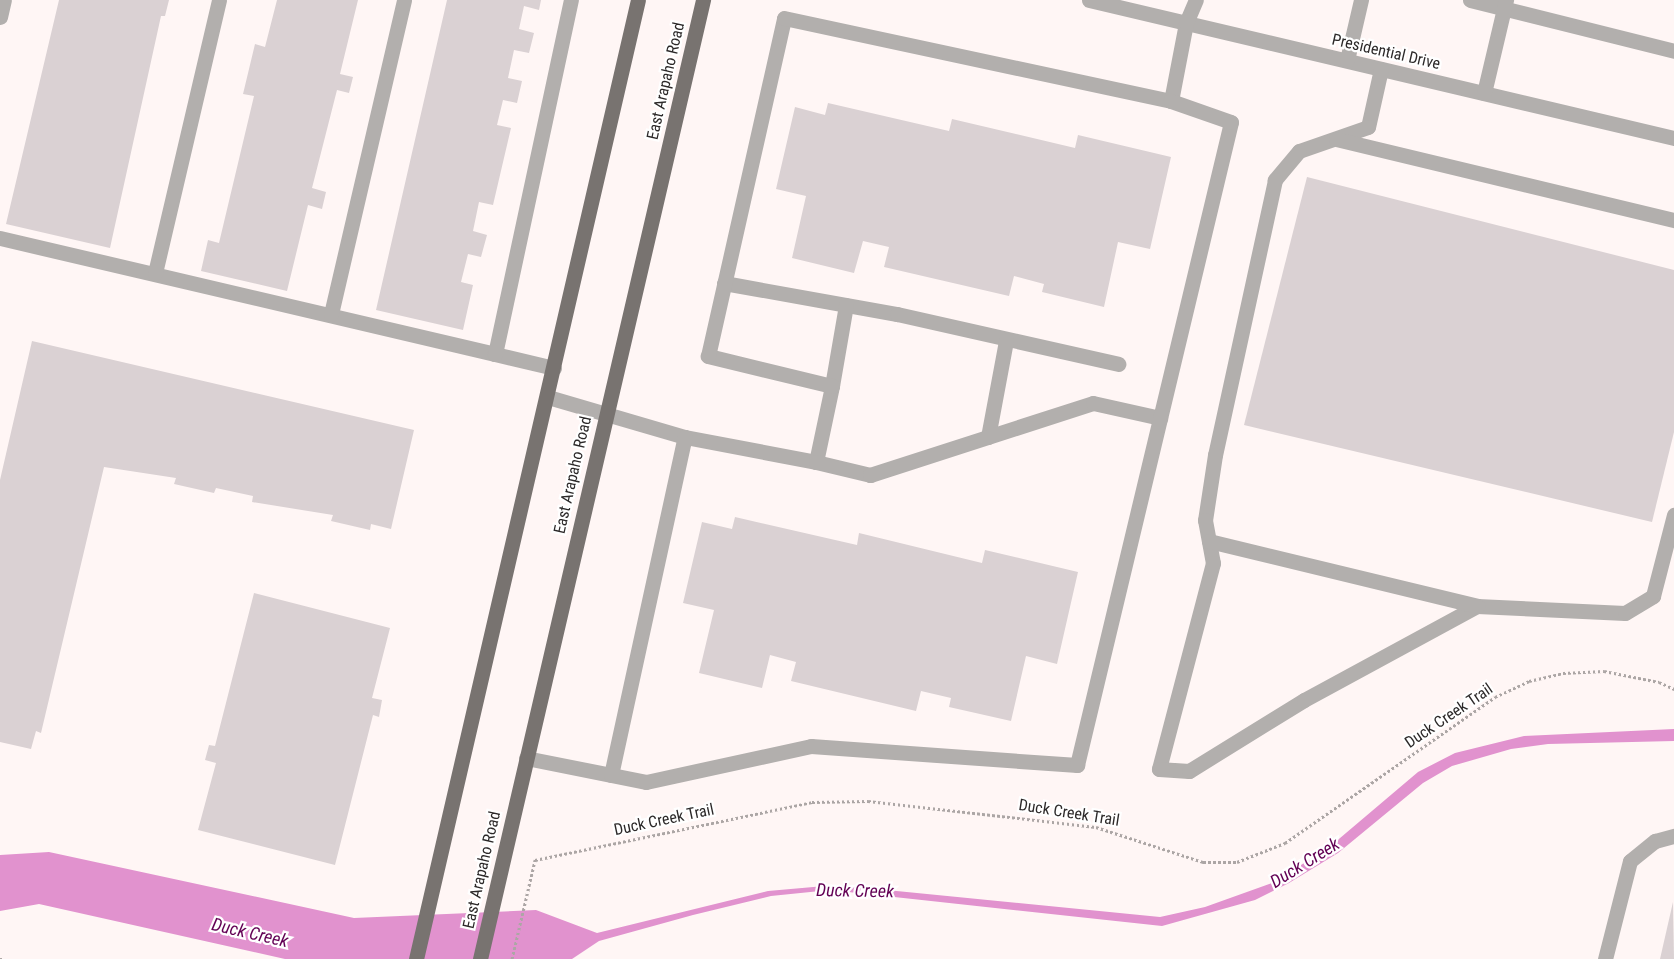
<!DOCTYPE html>
<html>
<head>
<meta charset="utf-8">
<style>
  body { margin:0 }
  #map { position:relative; width:1674px; height:959px; overflow:hidden; background:#fff6f5; font-family:"Roboto Condensed",sans-serif }
  div>[style] { position:absolute }
  [style*='--x'] { left:calc(var(--x)*1px); top:calc(var(--y)*1px); width:calc(var(--w)*1px); rotate:calc(var(--a)*1deg) }
  .water>* { inset:0; background:#e192ce }
  .building>* { inset:0; background:#dad1d3 }
  .path>* { height:3px; margin-top:-1.5px; transform-origin:0; background:repeating-linear-gradient(90deg,#aca6a5 0 2.5px,transparent 0 5px) }
  .minor>* { height:15px; margin:-7.5px; padding:0 7.5px; transform-origin:7.5px; border-radius:7.5px; background:#b2afad }
  .major>* { height:15px; margin:-7.5px; padding:0 7.5px; transform-origin:7.5px; border-radius:7.5px; background:#787370 }
  span { translate:-50% -50%; white-space:nowrap; text-align:center; line-height:1.15; -webkit-text-stroke:4.5px #fff; paint-order:stroke }
  .street-label { font-size:16px; color:#2c2929 }
  .water-label { font-size:18px; color:#620054; font-style:italic }
</style>
</head>
<body>
<div id="map">
  <div class="water">
    <div style="clip-path:polygon(1674px 729px,1674px 741px,1548px 744px,1511px 749px,1452px 766px,1423px 783px,1338px 853px,1289px 883px,1255px 900px,1162px 926px,830px 890px,771px 896px,693px 915px,599px 941px,572px 959px,285px 959px,39px 904px,0 911px,0 855px,49px 852px,354px 918px,536px 910px,597px 933px,768px 891px,836px 885px,1160px 917px,1205px 907px,1275px 882px,1333px 844px,1418px 772px,1455px 753px,1524px 736px)"></div>
  </div>
  <div class="building">
    <div style="clip-path:polygon(59px 0,169px 0,165px 16px,161px 16px,110px 248px,6px 224px)"></div>
    <div style="clip-path:polygon(277px 0,358px 0,340px 74px,353px 77px,349px 93px,337px 90px,312px 188px,326px 192px,322px 209px,308px 205px,287px 291px,201px 271px,208px 240px,219px 243px,254px 96px,243px 94px,255px 44px,265px 47px)"></div>
    <div style="clip-path:polygon(447px 0,541px 0,539px 10px,524px 6px,519px 29px,534px 33px,529px 53px,514px 50px,508px 78px,522px 81px,517px 103px,503px 100px,497px 125px,511px 128px,493px 205px,479px 202px,473px 231px,487px 235px,481px 257px,468px 254px,461px 282px,473px 285px,463px 330px,376px 310px)"></div>
    <div style="clip-path:polygon(828px 103px,949px 131px,952px 119px,1075px 148px,1078px 135px,1171px 157px,1150px 249px,1118px 242px,1104px 307px,1042px 292px,1044px 284px,1014px 276px,1009px 296px,884px 267px,889px 247px,863px 241px,854px 273px,792px 258px,806px 196px,776px 189px,795px 107px,825px 115px)"></div>
    <div style="clip-path:polygon(1307px 177px,1674px 270px,1674px 432px,1652px 522px,1244px 425px)"></div>
    <div style="clip-path:polygon(32px 341px,414px 430px,391px 529px,371px 524px,370px 530px,331px 521px,333px 515px,252px 502px,253px 496px,216px 488px,214px 493px,174px 484px,176px 478px,104px 467px,41px 733px,36px 731px,31px 749px,0 742px,0 480px)"></div>
    <div style="clip-path:polygon(735px 517px,857px 545px,859px 533px,982px 563px,985px 550px,1078px 572px,1057px 664px,1026px 656px,1011px 721px,949px 707px,951px 698px,921px 691px,916px 711px,791px 681px,796px 662px,770px 655px,762px 688px,699px 673px,714px 610px,683px 603px,702px 522px,732px 529px)"></div>
    <div style="clip-path:polygon(254px 593px,390px 628px,372px 698px,382px 700px,379px 717px,373px 715px,335px 865px,198px 830px,216px 763px,205px 760px,209px 745px,215px 746px)"></div>
    <div style="clip-path:polygon(1673px 902px,1674px 959px,1660px 959px)"></div>
  </div>
  <div class="path">
    <div style="--x:0;--y:959;--w:2;--a:0"></div>
    <div style="--x:512;--y:959;--w:102;--a:-76.9"></div>
    <div style="--x:535;--y:860;--w:283;--a:-11.8"></div>
    <div style="--x:812;--y:802;--w:56;--a:-1"></div>
    <div style="--x:868;--y:801;--w:229;--a:6.5"></div>
    <div style="--x:1096;--y:827;--w:113;--a:18.1"></div>
    <div style="--x:1203;--y:862;--w:34;--a:0"></div>
    <div style="--x:1237;--y:862;--w:52;--a:-21.6"></div>
    <div style="--x:1285;--y:843;--w:256;--a:-34.8"></div>
    <div style="--x:1495;--y:697;--w:38;--a:-25"></div>
    <div style="--x:1529;--y:681;--w:35;--a:-13"></div>
    <div style="--x:1563;--y:673;--w:41;--a:-2.8"></div>
    <div style="--x:1604;--y:671;--w:56;--a:11.3"></div>
    <div style="--x:1659;--y:682;--w:17;--a:25"></div>
  </div>
  <div class="minor">
    <div style="--x:1089;--y:0;--w:601;--a:13.27"></div>
    <div style="--x:1470;--y:0;--w:210;--a:14"></div>
    <div style="--x:0;--y:17;--w:17;--a:-77"></div>
    <div style="--x:1347;--y:60;--w:62;--a:-76.9"></div>
    <div style="--x:1381;--y:69;--w:59;--a:102.6"></div>
    <div style="--x:1368;--y:127;--w:73;--a:160.8"></div>
    <div style="--x:1299;--y:151;--w:38;--a:130"></div>
    <div style="--x:1275;--y:180;--w:281;--a:102.3"></div>
    <div style="--x:1215;--y:455;--w:66;--a:98.7"></div>
    <div style="--x:1205;--y:520;--w:44;--a:79.5"></div>
    <div style="--x:1213;--y:563;--w:213;--a:104.7"></div>
    <div style="--x:1159;--y:769;--w:30;--a:4"></div>
    <div style="--x:1189;--y:771;--w:135;--a:-31.7"></div>
    <div style="--x:1304;--y:700;--w:197;--a:-28.5"></div>
    <div style="--x:1477;--y:606;--w:148;--a:2.7"></div>
    <div style="--x:1625;--y:613;--w:33;--a:-31"></div>
    <div style="--x:1653;--y:596;--w:84;--a:-75.5"></div>
    <div style="--x:1484;--y:93;--w:96;--a:-76.7"></div>
    <div style="--x:1336;--y:139;--w:348;--a:13.5"></div>
    <div style="--x:0;--y:238;--w:508;--a:13.19"></div>
    <div style="--x:155;--y:273;--w:280;--a:-76.8"></div>
    <div style="--x:724;--y:283;--w:176;--a:10.2"></div>
    <div style="--x:897;--y:314;--w:227;--a:12.7"></div>
    <div style="--x:331;--y:314;--w:322;--a:-76.9"></div>
    <div style="--x:554;--y:368;--w:61;--a:-166.7"></div>
    <div style="--x:495;--y:354;--w:362;--a:-77.9"></div>
    <div style="--x:832;--y:386;--w:82;--a:-80.2"></div>
    <div style="--x:548;--y:397;--w:143;--a:16.3"></div>
    <div style="--x:685;--y:437;--w:133;--a:10.8"></div>
    <div style="--x:816;--y:462;--w:78;--a:-78.1"></div>
    <div style="--x:832;--y:386;--w:128;--a:-166.4"></div>
    <div style="--x:708;--y:356;--w:346;--a:-77.3"></div>
    <div style="--x:784;--y:18;--w:396;--a:12.1"></div>
    <div style="--x:1171;--y:101;--w:79;--a:-79.1"></div>
    <div style="--x:1186;--y:23;--w:25;--a:-67"></div>
    <div style="--x:988;--y:437;--w:98;--a:-79.4"></div>
    <div style="--x:816;--y:462;--w:56;--a:13.5"></div>
    <div style="--x:870;--y:475;--w:234;--a:-17.9"></div>
    <div style="--x:1093;--y:403;--w:69;--a:12.6"></div>
    <div style="--x:1209;--y:541;--w:276;--a:13.6"></div>
    <div style="--x:526;--y:758;--w:122;--a:11.3"></div>
    <div style="--x:646;--y:782;--w:169;--a:-12.3"></div>
    <div style="--x:811;--y:746;--w:267;--a:4.1"></div>
    <div style="--x:1077;--y:765;--w:661;--a:-76.53"></div>
    <div style="--x:1231;--y:122;--w:64;--a:-160.7"></div>
    <div style="--x:611;--y:775;--w:346;--a:-77.7"></div>
    <div style="--x:1605;--y:959;--w:101;--a:-75.7"></div>
    <div style="--x:1630;--y:861;--w:32;--a:-39"></div>
    <div style="--x:1655;--y:841;--w:20;--a:-15"></div>
  </div>
  <div class="major">
    <div style="--x:416;--y:959;--w:984;--a:-76.97"></div>
    <div style="--x:480;--y:959;--w:985;--a:-76.91"></div>
  </div>
  <div class="street-label">
    <span style="left:1386px;top:52px;rotate:13deg">Presidential Drive</span>
    <span style="left:666px;top:81px;rotate:-77deg">East Arapaho Road</span>
    <span style="left:573px;top:475px;rotate:-77deg">East Arapaho Road</span>
    <span style="left:1449px;top:716px;rotate:-34deg">Duck Creek Trail</span>
    <span style="left:1069px;top:813px;rotate:9deg">Duck Creek Trail</span>
    <span style="left:664px;top:820px;rotate:-12deg">Duck Creek Trail</span>
    <span style="left:482px;top:870px;rotate:-77deg">East Arapaho Road</span>
  </div>
  <div class="water-label">
    <span style="left:1305px;top:863px;rotate:-32deg">Duck Creek</span>
    <span style="left:855px;top:891px;rotate:1deg">Duck Creek</span>
    <span style="left:250px;top:933px;rotate:13deg">Duck Creek</span>
  </div>
</div>
</body>
</html>
